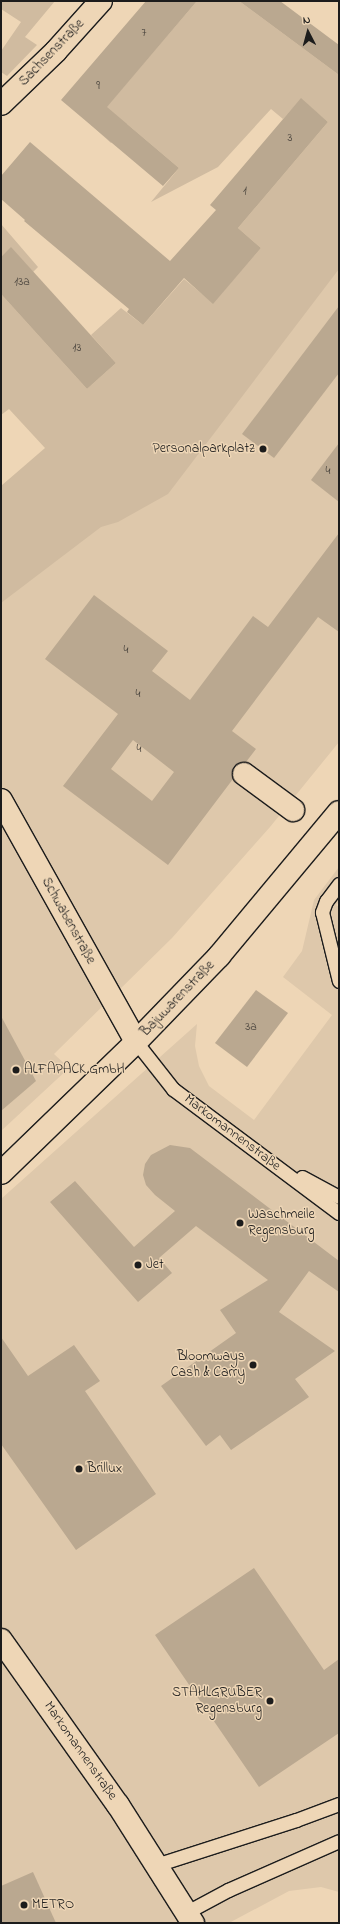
<!DOCTYPE html>
<html>
<head>
<meta charset="utf-8">
<style>
  body { margin:0 }
  #map { position:relative; width:340px; height:1924px; overflow:hidden; background:#eed6b6; font-family:"Indie Flower",sans-serif }
  div>[style] { position:absolute }
  [style*='--x'] { left:calc(var(--x)*1px); top:calc(var(--y)*1px); width:calc(var(--w)*1px); rotate:calc(var(--a)*1deg) }
  .built>* { inset:0; background:#dec8ab }
  .green>* { inset:0; background:#d0bba0 }
  .building>* { inset:0; background:#baa890 }
  .roads { filter:drop-shadow(1px 0 #1c1c1c) drop-shadow(-1px 0 #1c1c1c) drop-shadow(0 1px #1c1c1c) drop-shadow(0 -1px #1c1c1c) }
  .lane>* { height:13px; margin:-6.5px; padding:0 6.5px; transform-origin:6.5px; border-radius:6.5px; background:#eed6b6 }
  .street>* { height:22px; margin:-11px; padding:0 11px; transform-origin:11px; border-radius:11px; background:#eed6b6 }
  .secondary>* { height:22px; margin:-11px; padding:0 11px; transform-origin:11px; border-radius:11px; background:#eed6b6 }
  .dots>* { width:11px; height:11px; translate:-50% -50%; box-sizing:border-box; border:2px solid #eed6b6; border-radius:50% }
  span { translate:-50% -50%; white-space:nowrap; text-align:center; line-height:1.15; -webkit-text-stroke:3px #eed6b6; paint-order:stroke }
  .number-label { font-size:12px; color:#443f39 }
  .number-label span { -webkit-text-stroke-width:0 }
  .street-label { font-size:14px; color:#1c1c1c }
  .poi-label { font-size:14px; color:#1c1c1c }
  .right { translate:-100% -50%; text-align:right }
  .left { translate:0 -50%; text-align:left }
  .frame { position:absolute; inset:0; border:2px solid #1c1c1c; pointer-events:none }
  .north { position:absolute; left:288px; top:12px; width:40px; height:40px; -webkit-text-stroke:3px #eed6b6; paint-order:stroke; rotate:354deg; font-size:11px; font-weight:700; line-height:16px; text-align:center; color:#1c1c1c }
  .north::after { content:''; display:block; margin:auto; width:14px; height:18px; background:#1c1c1c; clip-path:polygon(50% 0,100% 100%,50% 72%,0 100%) }
</style>
</head>
<body>
<div id="map">
  <div class="built">
    <div style="clip-path:polygon(339px 157px,339px 742px,270px 827px,172px 938px,54px 1054px,69px 1068px,1px 1131px,1px 486px,248px 285px)"></div>
    <div style="clip-path:polygon(339px 867px,339px 902px,336px 905px,339px 907px,339px 1892px,321px 1887px,289px 1891px,229px 1923px,1px 1923px,1px 1199px,197px 1024px,195px 1046px,199px 1066px,209px 1086px,254px 1120px,332px 1015px,283px 977px,302px 951px,314px 900px)"></div>
  </div>
  <div class="green">
    <div style="clip-path:polygon(1px 1px,55px 1px,25px 37px,37px 45px,7px 76px,1px 72px,1px 51px,21px 22px,1px 9px)"></div>
    <div style="clip-path:polygon(197px 1px,239px 1px,339px 75px,339px 269px,168px 494px,118px 522px,101px 527px,1px 603px,1px 486px,45px 448px,9px 409px,1px 415px,1px 294px,87px 389px,116px 363px,91px 335px,121px 308px,143px 325px,184px 279px,213px 303px,261px 248px,238px 228px,328px 122px,301px 99px,283px 119px,271px 109px,218px 167px,151px 202px,179px 168px,127px 124px,111px 143px,91px 125px)"></div>
    <div style="clip-path:polygon(1px 224px,38px 267px,33px 272px,11px 248px,1px 257px)"></div>
  </div>
  <div class="building">
    <div style="clip-path:polygon(146px 1px,197px 1px,107px 107px,179px 168px,163px 186px,61px 100px)"></div>
    <div style="clip-path:polygon(239px 1px,280px 1px,339px 45px,339px 75px)"></div>
    <div style="clip-path:polygon(301px 98px,328px 122px,238px 228px,261px 248px,213px 304px,184px 278px,143px 325px,127px 312px,129px 309px,24px 221px,25px 220px,1px 199px,1px 176px,30px 142px,170px 261px,216px 210px,210px 205px)"></div>
    <div style="clip-path:polygon(11px 247px,116px 363px,87px 389px,1px 294px,1px 257px)"></div>
    <div style="clip-path:polygon(339px 306px,339px 373px,274px 458px,242px 434px)"></div>
    <div style="clip-path:polygon(339px 443px,339px 502px,311px 480px)"></div>
    <div style="clip-path:polygon(evenodd,339px 533px,339px 632px,318px 617px,232px 731px,256px 749px,246px 762px,234px 766px,233px 779px,168px 865px,63px 786px,118px 714px,45px 659px,94px 595px,168px 651px,152px 671px,190px 700px,253px 616px,268px 627px,339px 533px,133px 740px,174px 772px,152px 801px,111px 769px,133px 740px)"></div>
    <div style="clip-path:polygon(256px 990px,288px 1013px,247px 1067px,215px 1043px)"></div>
    <div style="clip-path:polygon(1px 1016px,36px 1081px,1px 1111px)"></div>
    <div style="clip-path:polygon(170px 1145px,190px 1148px,339px 1261px,339px 1292px,309px 1271px,279px 1312px,335px 1351px,295px 1379px,309px 1397px,231px 1450px,220px 1435px,206px 1446px,161px 1386px,236px 1333px,220px 1310px,268px 1280px,196px 1226px,159px 1258px,172px 1273px,138px 1302px,50px 1202px,75px 1181px,134px 1247px,175px 1211px,155px 1195px,146px 1185px,143px 1175px,145px 1164px,151px 1155px)"></div>
    <div style="clip-path:polygon(1px 1337px,28px 1376px,74px 1345px,100px 1381px,85px 1391px,156px 1494px,76px 1550px,1px 1444px)"></div>
    <div style="clip-path:polygon(254px 1568px,324px 1670px,339px 1659px,339px 1733px,259px 1787px,155px 1635px)"></div>
    <div style="clip-path:polygon(33px 1872px,56px 1923px,1px 1923px,1px 1886px)"></div>
  </div>
  <div class="roads">
    <div class="lane">
      <div style="--x:339;--y:884;--w:21;--a:127"></div>
      <div style="--x:326;--y:901;--w:12;--a:110"></div>
      <div style="--x:322;--y:912;--w:71;--a:76.2"></div>
      <div style="--x:136;--y:1042;--w:60;--a:51.8"></div>
      <div style="--x:173;--y:1089;--w:207;--a:36.8"></div>
      <div style="--x:302;--y:1177;--w:42;--a:28.4"></div>
      <div style="--x:156;--y:1865;--w:147;--a:-17.8"></div>
      <div style="--x:296;--y:1820;--w:46;--a:-20.4"></div>
      <div style="--x:187;--y:1912;--w:47;--a:-28.2"></div>
      <div style="--x:228;--y:1890;--w:121;--a:-23.8"></div>
    </div>
    <div class="street">
      <div style="--x:1;--y:104;--w:76;--a:-43.9"></div>
      <div style="--x:56;--y:51;--w:67;--a:-48"></div>
      <div style="--x:244;--y:774;--w:61;--a:36.3"></div>
      <div style="--x:1;--y:800;--w:277;--a:60.8"></div>
      <div style="--x:1;--y:1640;--w:202;--a:54.7"></div>
      <div style="--x:118;--y:1805;--w:140;--a:57.6"></div>
    </div>
    <div class="secondary">
      <div style="--x:1;--y:1173;--w:188;--a:-44.1"></div>
      <div style="--x:136;--y:1042;--w:120;--a:-46"></div>
      <div style="--x:219;--y:956;--w:187;--a:-50.2"></div>
    </div>
  </div>
  <div class="dots">
    <div style="left:263px;top:449px;background:#1c1c1c"></div>
    <div style="left:16px;top:1070px;background:#1c1c1c"></div>
    <div style="left:240px;top:1223px;background:#1c1c1c"></div>
    <div style="left:138px;top:1265px;background:#1c1c1c"></div>
    <div style="left:253px;top:1365px;background:#1c1c1c"></div>
    <div style="left:79px;top:1469px;background:#1c1c1c"></div>
    <div style="left:270px;top:1701px;background:#1c1c1c"></div>
    <div style="left:24px;top:1905px;background:#1c1c1c"></div>
  </div>
  <div class="number-label">
    <span style="left:144px;top:34px">7</span>
    <span style="left:98px;top:87px">9</span>
    <span style="left:290px;top:139px">3</span>
    <span style="left:245px;top:192px">1</span>
    <span style="left:22px;top:283px">13a</span>
    <span style="left:77px;top:349px">13</span>
    <span style="left:328px;top:472px">4</span>
    <span style="left:126px;top:651px">4</span>
    <span style="left:138px;top:695px">4</span>
    <span style="left:139px;top:750px">4</span>
    <span style="left:251px;top:1028px">3a</span>
  </div>
  <div class="street-label">
    <span style="left:52px;top:53px;rotate:-46deg">Sachsenstraße</span>
    <span style="left:68px;top:921px;rotate:61deg">Schwabenstraße</span>
    <span style="left:178px;top:999px;rotate:-46deg">Bajuwarenstraße</span>
    <span style="left:232px;top:1133px;rotate:37deg">Markomannenstraße</span>
    <span style="left:80px;top:1751px;rotate:55deg">Markomannenstraße</span>
  </div>
  <div class="poi-label">
    <span class="right" style="left:255px;top:449px">Personalparkplatz</span>
    <span class="left" style="left:24px;top:1070px">ALFAPACK GmbH</span>
    <span class="left" style="left:248px;top:1223px">Waschmeile<br>Regensburg</span>
    <span class="left" style="left:146px;top:1265px">Jet</span>
    <span class="right" style="left:245px;top:1365px">Bloomways<br>Cash &amp; Carry</span>
    <span class="left" style="left:87px;top:1469px">Brillux</span>
    <span class="right" style="left:262px;top:1701px">STAHLGRUBER<br>Regensburg</span>
    <span class="left" style="left:32px;top:1905px">METRO</span>
  </div>
  <div class="frame"></div>
  <div class="north">N</div>
</div>
</body>
</html>
